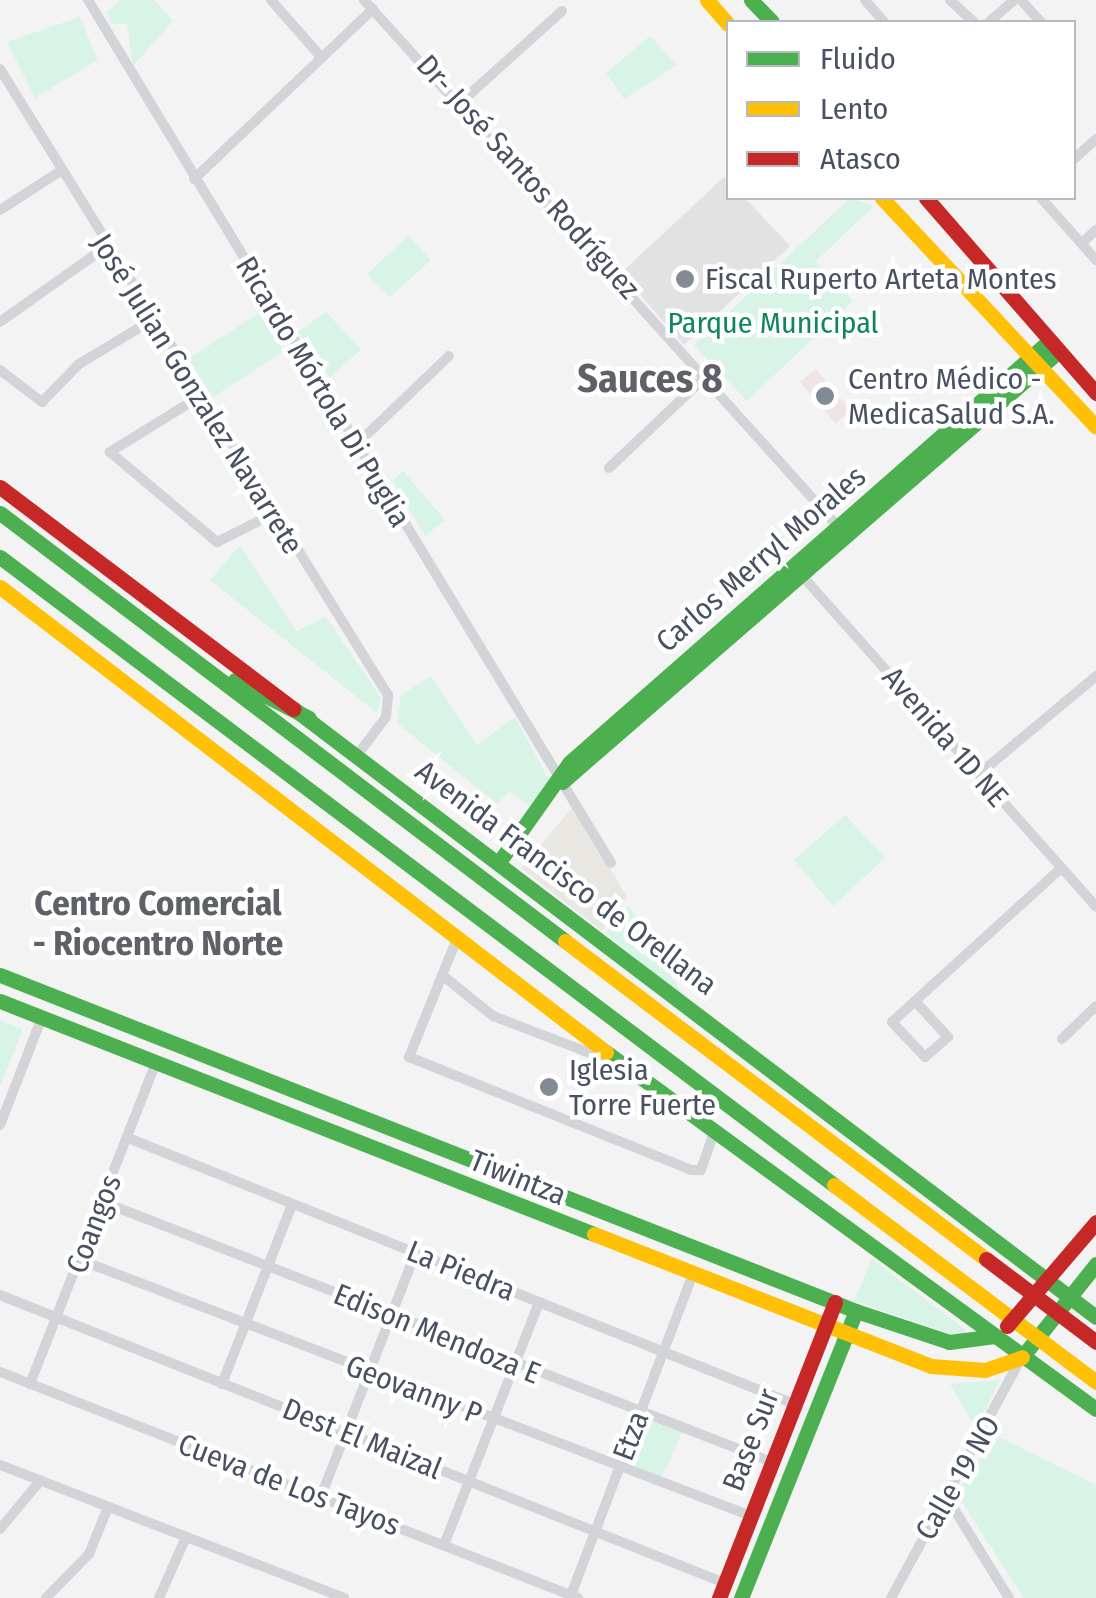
<!DOCTYPE html>
<html>
<head>
<meta charset="utf-8">
<style>
  body { margin:0 }
  #map { position:relative; width:1096px; height:1598px; overflow:hidden; background:#f4f3f3; font-family:"Fira Sans Condensed",sans-serif }
  div>[style] { position:absolute }
  [style*='--x'] { left:calc(var(--x)*1px); top:calc(var(--y)*1px); width:calc(var(--w)*1px); rotate:calc(var(--a)*1deg) }
  .commercial>* { inset:0; background:#e8e7e2 }
  .education>* { inset:0; background:#e2e2e3 }
  .medical>* { inset:0; background:#eee5e3 }
  .green>* { inset:0; background:#d7f4e7 }
  .street>* { height:10px; margin:-5px; padding:0 5px; transform-origin:5px; border-radius:5px; background:#d2d4d7 }
  .fast>* { height:15px; margin:-7.5px; padding:0 7.5px; transform-origin:7.5px; border-radius:7.5px; background:#4caf50 }
  .slow>* { height:15px; margin:-7.5px; padding:0 7.5px; transform-origin:7.5px; border-radius:7.5px; background:#ffc107 }
  .jam>* { height:15px; margin:-7.5px; padding:0 7.5px; transform-origin:7.5px; border-radius:7.5px; background:#c62828 }
  .dots>* { width:28px; height:28px; translate:-50% -50%; box-sizing:border-box; border:5px solid #fff; border-radius:50% }
  span { translate:-50% -50%; white-space:nowrap; text-align:center; line-height:1.15; -webkit-text-stroke:9px #fff; paint-order:stroke }
  .street-label { font-size:30px; color:#485162 }
  .poi-label { font-size:30px; color:#485162 }
  .left { translate:0 -50%; text-align:left }
  .park-label { font-size:30px; color:#10865f }
  .quarter-label { font-size:35px; color:#5e6168; font-weight:700 }
  .district-label { font-size:40px; color:#5e6168; font-weight:700 }
  .legend { position:absolute; left:726px; top:20px; width:350px; height:180px; box-sizing:border-box; background:#fff; border:2px solid #b6b9c0; margin:0; padding:12px 18px; list-style:none; font-size:30px; color:#485162 }
  .legend li { display:flex; align-items:center; gap:20px; height:50px }
  .legend b { width:50px; border:2px solid #b6b9c0 }
</style>
</head>
<body>
<div id="map">
  <div class="commercial">
    <div style="clip-path:polygon(573px 807px,627px 897px,602px 931px,521px 868px)"></div>
  </div>
  <div class="education">
    <div style="clip-path:polygon(725px 176px,728px 198px,745px 198px,790px 246px,684px 345px,621px 273px)"></div>
  </div>
  <div class="medical">
    <div style="clip-path:polygon(816px 369px,850px 410px,836px 424px,800px 382px)"></div>
  </div>
  <div class="green">
    <div style="clip-path:polygon(121px 0,154px 0,173px 21px,133px 66px,127px 24px,112px 24px,107px 12px)"></div>
    <div style="clip-path:polygon(80px 17px,98px 60px,35px 98px,7px 42px)"></div>
    <div style="clip-path:polygon(650px 36px,677px 65px,624px 99px,606px 73px)"></div>
    <div style="clip-path:polygon(850px 198px,874px 206px,816px 261px,853px 301px,747px 401px,694px 345px)"></div>
    <div style="clip-path:polygon(408px 236px,431px 260px,390px 297px,367px 274px)"></div>
    <div style="clip-path:polygon(326px 312px,361px 349px,330px 378px,298px 332px)"></div>
    <div style="clip-path:polygon(259px 313px,284px 351px,213px 397px,188px 359px)"></div>
    <div style="clip-path:polygon(403px 471px,445px 520px,425px 536px,393px 480px)"></div>
    <div style="clip-path:polygon(240px 545px,296px 631px,326px 617px,381px 698px,377px 713px,210px 580px)"></div>
    <div style="clip-path:polygon(431px 676px,477px 745px,515px 717px,549px 780px,533px 808px,509px 792px,497px 804px,397px 723px,401px 695px)"></div>
    <div style="clip-path:polygon(845px 815px,885px 858px,833px 906px,794px 860px)"></div>
    <div style="clip-path:polygon(629px 905px,687px 1002px,606px 933px)"></div>
    <div style="clip-path:polygon(0 1020px,23px 1029px,0 1086px)"></div>
    <div style="clip-path:polygon(872px 1259px,967px 1331px,960px 1337px,854px 1301px)"></div>
    <div style="clip-path:polygon(1000px 1380px,976px 1428px,950px 1384px)"></div>
    <div style="clip-path:polygon(644px 1416px,682px 1432px,659px 1484px,623px 1469px)"></div>
    <div style="clip-path:polygon(995px 1435px,1096px 1485px,1096px 1598px,1024px 1598px,956px 1493px)"></div>
  </div>
  <div class="street">
    <div style="--x:88;--y:0;--w:1009;--a:58.78"></div>
    <div style="--x:271;--y:0;--w:77;--a:48.7"></div>
    <div style="--x:364;--y:0;--w:714;--a:48.01"></div>
    <div style="--x:865;--y:0;--w:29;--a:49"></div>
    <div style="--x:950;--y:0;--w:33;--a:43"></div>
    <div style="--x:1021;--y:0;--w:30;--a:48"></div>
    <div style="--x:989;--y:22;--w:33;--a:-41"></div>
    <div style="--x:0;--y:69;--w:736;--a:58.21"></div>
    <div style="--x:388;--y:695;--w:22;--a:95"></div>
    <div style="--x:386;--y:717;--w:46;--a:127.1"></div>
    <div style="--x:461;--y:102;--w:136;--a:-42"></div>
    <div style="--x:1074;--y:159;--w:30;--a:-42"></div>
    <div style="--x:194;--y:179;--w:247;--a:-43.5"></div>
    <div style="--x:1041;--y:198;--w:83;--a:48.4"></div>
    <div style="--x:0;--y:210;--w:70;--a:-32.8"></div>
    <div style="--x:1082;--y:243;--w:19;--a:-43"></div>
    <div style="--x:0;--y:322;--w:130;--a:-35.3"></div>
    <div style="--x:0;--y:370;--w:53;--a:37.3"></div>
    <div style="--x:42;--y:402;--w:53;--a:-45.8"></div>
    <div style="--x:79;--y:364;--w:87;--a:-31"></div>
    <div style="--x:199;--y:397;--w:105;--a:148.3"></div>
    <div style="--x:110;--y:452;--w:140;--a:40.1"></div>
    <div style="--x:217;--y:542;--w:60;--a:-26.6"></div>
    <div style="--x:355;--y:446;--w:130;--a:-43.8"></div>
    <div style="--x:609;--y:468;--w:134;--a:-43.5"></div>
    <div style="--x:798;--y:571;--w:449;--a:48.4"></div>
    <div style="--x:979;--y:774;--w:153;--a:-39.9"></div>
    <div style="--x:458;--y:936;--w:131;--a:112"></div>
    <div style="--x:409;--y:1057;--w:304;--a:21.8"></div>
    <div style="--x:691;--y:1170;--w:10;--a:0"></div>
    <div style="--x:701;--y:1170;--w:40;--a:-71.1"></div>
    <div style="--x:442;--y:975;--w:65;--a:38.8"></div>
    <div style="--x:493;--y:1016;--w:118;--a:20.9"></div>
    <div style="--x:915;--y:1001;--w:49;--a:47.5"></div>
    <div style="--x:948;--y:1037;--w:30;--a:139"></div>
    <div style="--x:925;--y:1057;--w:48;--a:-133.3"></div>
    <div style="--x:892;--y:1022;--w:229;--a:-42.3"></div>
    <div style="--x:1062;--y:1039;--w:47;--a:-44.1"></div>
    <div style="--x:0;--y:1125;--w:116;--a:-68.7"></div>
    <div style="--x:128;--y:1138;--w:717;--a:21.77"></div>
    <div style="--x:103;--y:1202;--w:718;--a:21.24"></div>
    <div style="--x:80;--y:1260;--w:718;--a:20.88"></div>
    <div style="--x:0;--y:1295;--w:780;--a:21.67"></div>
    <div style="--x:0;--y:1372;--w:621;--a:21.36"></div>
    <div style="--x:30;--y:1384;--w:345;--a:-68.6"></div>
    <div style="--x:222;--y:1384;--w:193;--a:-68.7"></div>
    <div style="--x:0;--y:1465;--w:369;--a:21.1"></div>
    <div style="--x:946;--y:1496;--w:120;--a:58.3"></div>
    <div style="--x:320;--y:1499;--w:265;--a:-68.8"></div>
    <div style="--x:0;--y:1529;--w:62;--a:-50.2"></div>
    <div style="--x:444;--y:1545;--w:261;--a:-68.6"></div>
    <div style="--x:571;--y:1595;--w:341;--a:-69.2"></div>
    <div style="--x:46;--y:1598;--w:62;--a:-45.7"></div>
    <div style="--x:89;--y:1554;--w:51;--a:-68"></div>
    <div style="--x:159;--y:1598;--w:67;--a:-66.1"></div>
    <div style="--x:891;--y:1598;--w:274;--a:-61.5"></div>
  </div>
  <div class="fast">
    <div style="--x:751;--y:0;--w:30;--a:46"></div>
    <div style="--x:0;--y:513;--w:709;--a:37.14"></div>
    <div style="--x:0;--y:557;--w:1044;--a:36.98"></div>
    <div style="--x:235;--y:680;--w:83;--a:27.2"></div>
    <div style="--x:294;--y:709;--w:1006;--a:37.17"></div>
    <div style="--x:562;--y:782;--w:658;--a:-40.93"></div>
    <div style="--x:499;--y:862;--w:121;--a:-54.7"></div>
    <div style="--x:569;--y:763;--w:639;--a:-41.32"></div>
    <div style="--x:0;--y:975;--w:920;--a:21.43"></div>
    <div style="--x:856;--y:1311;--w:98;--a:18.4"></div>
    <div style="--x:949;--y:1342;--w:46;--a:-7.4"></div>
    <div style="--x:0;--y:1001;--w:638;--a:21.42"></div>
    <div style="--x:606;--y:1052;--w:606;--a:36.08"></div>
    <div style="--x:1022;--y:1357;--w:119;--a:-51.5"></div>
    <div style="--x:741;--y:1598;--w:309;--a:-68.2"></div>
  </div>
  <div class="slow">
    <div style="--x:707;--y:0;--w:32;--a:49"></div>
    <div style="--x:882;--y:198;--w:313;--a:46.9"></div>
    <div style="--x:0;--y:587;--w:764;--a:37.5"></div>
    <div style="--x:565;--y:941;--w:528;--a:37.07"></div>
    <div style="--x:834;--y:1185;--w:328;--a:36.9"></div>
    <div style="--x:594;--y:1234;--w:362;--a:21.4"></div>
    <div style="--x:931;--y:1366;--w:54;--a:4.2"></div>
    <div style="--x:985;--y:1370;--w:39;--a:-19"></div>
  </div>
  <div class="jam">
    <div style="--x:926;--y:198;--w:259;--a:48.9"></div>
    <div style="--x:0;--y:487;--w:368;--a:37.1"></div>
    <div style="--x:986;--y:1259;--w:138;--a:37"></div>
    <div style="--x:1007;--y:1326;--w:137;--a:-49.4"></div>
    <div style="--x:719;--y:1598;--w:318;--a:-68.6"></div>
  </div>
  <div class="dots">
    <div style="left:685px;top:279px;background:#848a95"></div>
    <div style="left:825px;top:396px;background:#848a95"></div>
    <div style="left:549px;top:1087px;background:#848a95"></div>
  </div>
  <div class="street-label">
    <span style="left:528px;top:177px;rotate:48deg">Dr- José Santos Rodríguez</span>
    <span style="left:323px;top:392px;rotate:59deg">Ricardo Mórtola Di Puglia</span>
    <span style="left:197px;top:394px;rotate:58deg">José Julian Gonzalez Navarrete</span>
    <span style="left:761px;top:559px;rotate:-41deg">Carlos Merryl Morales</span>
    <span style="left:945px;top:737px;rotate:49deg">Avenida 1D NE</span>
    <span style="left:566px;top:878px;rotate:37deg">Avenida Francisco de Orellana</span>
    <span style="left:518px;top:1178px;rotate:22deg">Tiwintza</span>
    <span style="left:94px;top:1224px;rotate:-69deg">Coangos</span>
    <span style="left:461px;top:1271px;rotate:22deg">La Piedra</span>
    <span style="left:437px;top:1334px;rotate:22deg">Edison Mendoza E</span>
    <span style="left:414px;top:1390px;rotate:21deg">Geovanny P</span>
    <span style="left:631px;top:1436px;rotate:-69deg">Etza</span>
    <span style="left:362px;top:1439px;rotate:22deg">Dest El Maizal</span>
    <span style="left:751px;top:1440px;rotate:-69deg">Base Sur</span>
    <span style="left:958px;top:1478px;rotate:-60deg">Calle 19 NO</span>
    <span style="left:289px;top:1485px;rotate:21deg">Cueva de Los Tayos</span>
  </div>
  <div class="poi-label">
    <span class="left" style="left:705px;top:279px">Fiscal Ruperto Arteta Montes</span>
    <span class="left" style="left:848px;top:396px">Centro Médico -<br>MedicaSalud S.A.</span>
    <span class="left" style="left:569px;top:1087px">Iglesia<br>Torre Fuerte</span>
  </div>
  <div class="park-label">
    <span style="left:773px;top:323px">Parque Municipal</span>
  </div>
  <div class="quarter-label">
    <span style="left:158px;top:923px">Centro Comercial<br>- Riocentro Norte</span>
  </div>
  <div class="district-label">
    <span style="left:650px;top:379px">Sauces 8</span>
  </div>
  <ul class="legend">
  <li><b style="height:12px;background:#4caf50"></b>Fluido</li>
  <li><b style="height:12px;background:#ffc107"></b>Lento</li>
  <li><b style="height:12px;background:#c62828"></b>Atasco</li>
  </ul>
</div>
</body>
</html>
